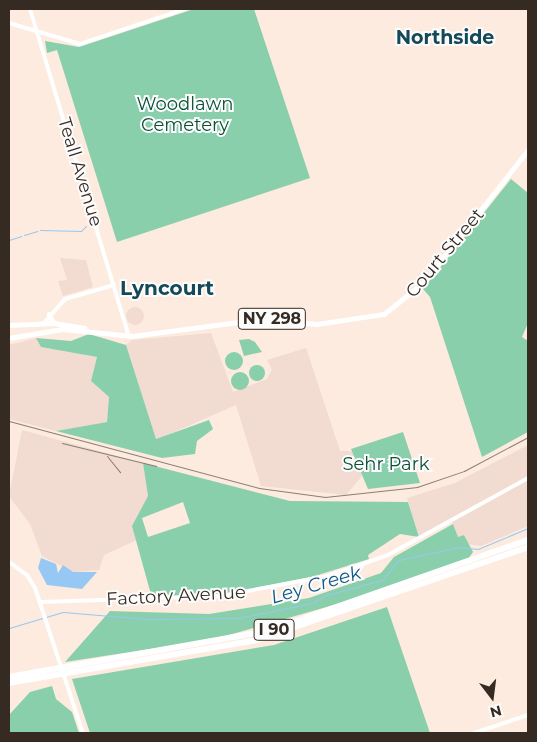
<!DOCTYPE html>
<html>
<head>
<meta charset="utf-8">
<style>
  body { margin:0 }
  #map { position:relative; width:537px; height:742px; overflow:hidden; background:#fcebde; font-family:Montserrat,sans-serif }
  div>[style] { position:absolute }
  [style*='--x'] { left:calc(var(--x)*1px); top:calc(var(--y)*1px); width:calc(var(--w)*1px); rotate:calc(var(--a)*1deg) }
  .industrial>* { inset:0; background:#f2dbd0 }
  .round { border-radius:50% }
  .green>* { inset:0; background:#89cfac }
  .water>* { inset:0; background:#96c8f3 }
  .stream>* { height:1px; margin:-0.5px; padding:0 0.5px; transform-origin:0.5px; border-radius:0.5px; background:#96c8f3 }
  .secondary>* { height:4px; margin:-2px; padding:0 2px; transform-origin:2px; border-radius:2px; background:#fff }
  .primary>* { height:4.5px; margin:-2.25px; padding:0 2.25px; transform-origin:2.25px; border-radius:2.25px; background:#fff }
  .highway>* { height:5.5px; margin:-2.75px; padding:0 2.75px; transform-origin:2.75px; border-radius:2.75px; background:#fff }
  .rail>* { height:1px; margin:-0.5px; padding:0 0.5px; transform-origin:0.5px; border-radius:0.5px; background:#8b7e73 }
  span { translate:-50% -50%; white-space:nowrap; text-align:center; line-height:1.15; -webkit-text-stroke:4px #fcfcfc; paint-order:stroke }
  .shield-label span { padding:1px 4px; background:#fcfcfc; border:1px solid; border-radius:4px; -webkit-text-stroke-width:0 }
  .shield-label { font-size:16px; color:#362b22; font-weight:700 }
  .park-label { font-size:18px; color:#0c5036 }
  .street-label { font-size:18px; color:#362b22 }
  .neighbourhood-label { font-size:19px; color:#134958; font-weight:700 }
  .water-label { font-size:19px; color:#0f5889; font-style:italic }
  .quarter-label { font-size:20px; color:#134958; font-weight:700 }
  .frame { position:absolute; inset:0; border:10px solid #362b22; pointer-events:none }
  .north { position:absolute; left:467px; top:672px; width:50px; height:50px; -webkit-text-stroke:4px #fcfcfc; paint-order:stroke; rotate:165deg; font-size:14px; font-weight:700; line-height:20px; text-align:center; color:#362b22 }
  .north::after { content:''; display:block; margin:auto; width:18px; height:22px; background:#362b22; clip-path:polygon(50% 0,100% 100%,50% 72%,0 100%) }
</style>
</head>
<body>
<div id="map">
  <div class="industrial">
    <div style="clip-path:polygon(60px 258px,86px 260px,93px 287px,63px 296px,58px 281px,67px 280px)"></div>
    <div class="round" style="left:126px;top:307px;width:18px;height:18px"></div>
    <div style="clip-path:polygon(211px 333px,233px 392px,267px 379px,272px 370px,267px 360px,306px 348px,340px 451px,354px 451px,362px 476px,346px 495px,261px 486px,236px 405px,156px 440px,126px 345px,132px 340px)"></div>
    <div style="clip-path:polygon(36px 338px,41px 347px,97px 357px,91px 381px,109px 397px,107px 422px,56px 431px,9px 419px,9px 345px)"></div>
    <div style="clip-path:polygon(22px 430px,143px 463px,148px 496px,133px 526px,137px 540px,104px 555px,99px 570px,73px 572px,42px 556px,30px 524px,9px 496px)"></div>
    <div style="clip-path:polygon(528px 445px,528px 526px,481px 546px,468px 544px,464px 535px,458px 537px,451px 519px,419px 537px,407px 498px,455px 483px)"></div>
  </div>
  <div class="green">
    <div style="clip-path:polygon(194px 9px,254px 9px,310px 178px,117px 242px,57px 50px,47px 53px,45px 41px,79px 47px)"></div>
    <div style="clip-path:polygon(511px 179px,528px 193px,528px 323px,522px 337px,528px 341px,528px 432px,482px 457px,430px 297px,423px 289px)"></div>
    <div style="clip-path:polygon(89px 334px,126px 345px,156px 439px,209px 420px,213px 429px,197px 441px,195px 454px,162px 458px,56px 431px,107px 422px,109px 397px,91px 381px,97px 357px,41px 347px,36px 338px,71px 341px)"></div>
    <div style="clip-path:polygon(249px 339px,255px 342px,262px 352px,244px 356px,239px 340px)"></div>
    <div class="round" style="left:225px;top:352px;width:18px;height:18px"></div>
    <div class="round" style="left:249px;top:365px;width:16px;height:16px"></div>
    <div class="round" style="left:231px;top:372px;width:18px;height:18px"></div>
    <div style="clip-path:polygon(403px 432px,420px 483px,368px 489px,351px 449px)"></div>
    <div style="clip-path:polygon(evenodd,143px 463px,290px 501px,408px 502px,419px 537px,400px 534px,368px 555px,369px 559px,315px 576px,231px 593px,152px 598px,132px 526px,148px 496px,143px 463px,183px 502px,190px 523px,148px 537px,142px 518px,183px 502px)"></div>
    <div style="clip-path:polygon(453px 524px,458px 537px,464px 535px,473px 552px,468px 559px,358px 598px,215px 639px,65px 662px,110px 611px,209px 614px,309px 598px,381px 573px,394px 557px)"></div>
    <div style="clip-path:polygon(387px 607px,430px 733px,90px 733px,72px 679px,274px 645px)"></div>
    <div style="clip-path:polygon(52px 686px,56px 699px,72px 712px,79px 733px,9px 733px,9px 715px,30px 692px)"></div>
  </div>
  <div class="water">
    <div style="clip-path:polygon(41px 558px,56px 564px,58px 573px,63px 565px,73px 572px,97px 572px,82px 589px,47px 585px,38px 568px)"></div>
  </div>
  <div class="stream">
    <div style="--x:40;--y:230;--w:41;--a:1.4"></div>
    <div style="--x:81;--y:231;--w:7;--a:-45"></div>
    <div style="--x:24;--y:235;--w:14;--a:-17"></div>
    <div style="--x:9;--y:240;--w:13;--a:-18"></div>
    <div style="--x:9;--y:628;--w:56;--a:-16.5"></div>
    <div style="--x:63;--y:612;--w:84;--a:4.8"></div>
    <div style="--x:147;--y:619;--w:91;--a:-0.6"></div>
    <div style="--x:238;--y:618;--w:76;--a:-11.3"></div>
    <div style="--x:313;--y:603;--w:12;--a:-35"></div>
    <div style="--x:323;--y:596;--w:61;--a:-15.2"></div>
    <div style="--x:382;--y:580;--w:26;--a:-50"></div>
    <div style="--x:399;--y:560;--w:61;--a:-12.2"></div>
    <div style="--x:459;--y:547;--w:19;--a:6"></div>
    <div style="--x:478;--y:549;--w:54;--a:-22.8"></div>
  </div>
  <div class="secondary">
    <div style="--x:30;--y:9;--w:342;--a:73.2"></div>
    <div style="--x:9;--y:23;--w:74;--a:16.5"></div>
    <div style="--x:80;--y:44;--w:111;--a:-18.4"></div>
    <div style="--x:45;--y:322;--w:30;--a:-49"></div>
    <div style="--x:65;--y:299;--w:51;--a:-15.9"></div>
    <div style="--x:9;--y:562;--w:22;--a:36"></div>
    <div style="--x:27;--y:575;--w:15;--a:58"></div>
    <div style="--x:35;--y:588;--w:153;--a:71.7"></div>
    <div style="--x:40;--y:602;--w:181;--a:-1.9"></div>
    <div style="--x:221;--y:596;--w:109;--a:-10.6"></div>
    <div style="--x:328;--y:576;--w:64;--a:-19.3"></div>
    <div style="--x:388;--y:555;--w:160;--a:-28.8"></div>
    <div style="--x:474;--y:733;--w:57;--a:-18.4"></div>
  </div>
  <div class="primary">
    <div style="--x:49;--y:314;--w:10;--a:61"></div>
    <div style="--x:9;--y:325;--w:45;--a:-2.5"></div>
    <div style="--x:54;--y:323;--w:31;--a:9"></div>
    <div style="--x:9;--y:338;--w:55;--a:-9.5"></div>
    <div style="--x:63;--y:329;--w:69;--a:5.8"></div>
    <div style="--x:132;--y:336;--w:130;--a:-7.5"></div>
    <div style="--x:261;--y:319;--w:56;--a:5.1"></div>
    <div style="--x:317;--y:324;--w:68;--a:-8.5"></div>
    <div style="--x:384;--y:314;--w:51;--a:-38.7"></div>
    <div style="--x:424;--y:282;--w:168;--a:-51.8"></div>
  </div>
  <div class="highway">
    <div style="--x:9;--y:677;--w:263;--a:-10.1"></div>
    <div style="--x:268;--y:631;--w:275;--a:-19.3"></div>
    <div style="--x:9;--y:683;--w:252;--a:-9.8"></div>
    <div style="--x:257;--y:640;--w:287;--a:-18.9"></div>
  </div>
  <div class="rail">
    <div style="--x:9;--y:421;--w:259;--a:15"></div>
    <div style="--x:259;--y:488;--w:67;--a:7.8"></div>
    <div style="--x:325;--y:497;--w:93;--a:-6.2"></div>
    <div style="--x:417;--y:487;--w:50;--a:-18.8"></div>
    <div style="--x:464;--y:471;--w:72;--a:-28"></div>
    <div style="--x:62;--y:443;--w:97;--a:13.7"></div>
    <div style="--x:107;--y:456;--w:21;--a:51"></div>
  </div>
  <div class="shield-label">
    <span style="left:272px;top:319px">NY 298</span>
    <span style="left:274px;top:630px">I 90</span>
  </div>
  <div class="park-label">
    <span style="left:185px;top:115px">Woodlawn<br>Cemetery</span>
    <span style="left:386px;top:464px">Sehr Park</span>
  </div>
  <div class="street-label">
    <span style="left:80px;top:172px;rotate:73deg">Teall Avenue</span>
    <span style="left:445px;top:253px;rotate:-50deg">Court Street</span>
    <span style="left:176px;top:596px;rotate:-3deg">Factory Avenue</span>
  </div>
  <div class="neighbourhood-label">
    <span style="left:445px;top:38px">Northside</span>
  </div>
  <div class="water-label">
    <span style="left:316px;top:585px;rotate:-16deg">Ley Creek</span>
  </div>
  <div class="quarter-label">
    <span style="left:167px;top:288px">Lyncourt</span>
  </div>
  <div class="frame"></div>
  <div class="north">N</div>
</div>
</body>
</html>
